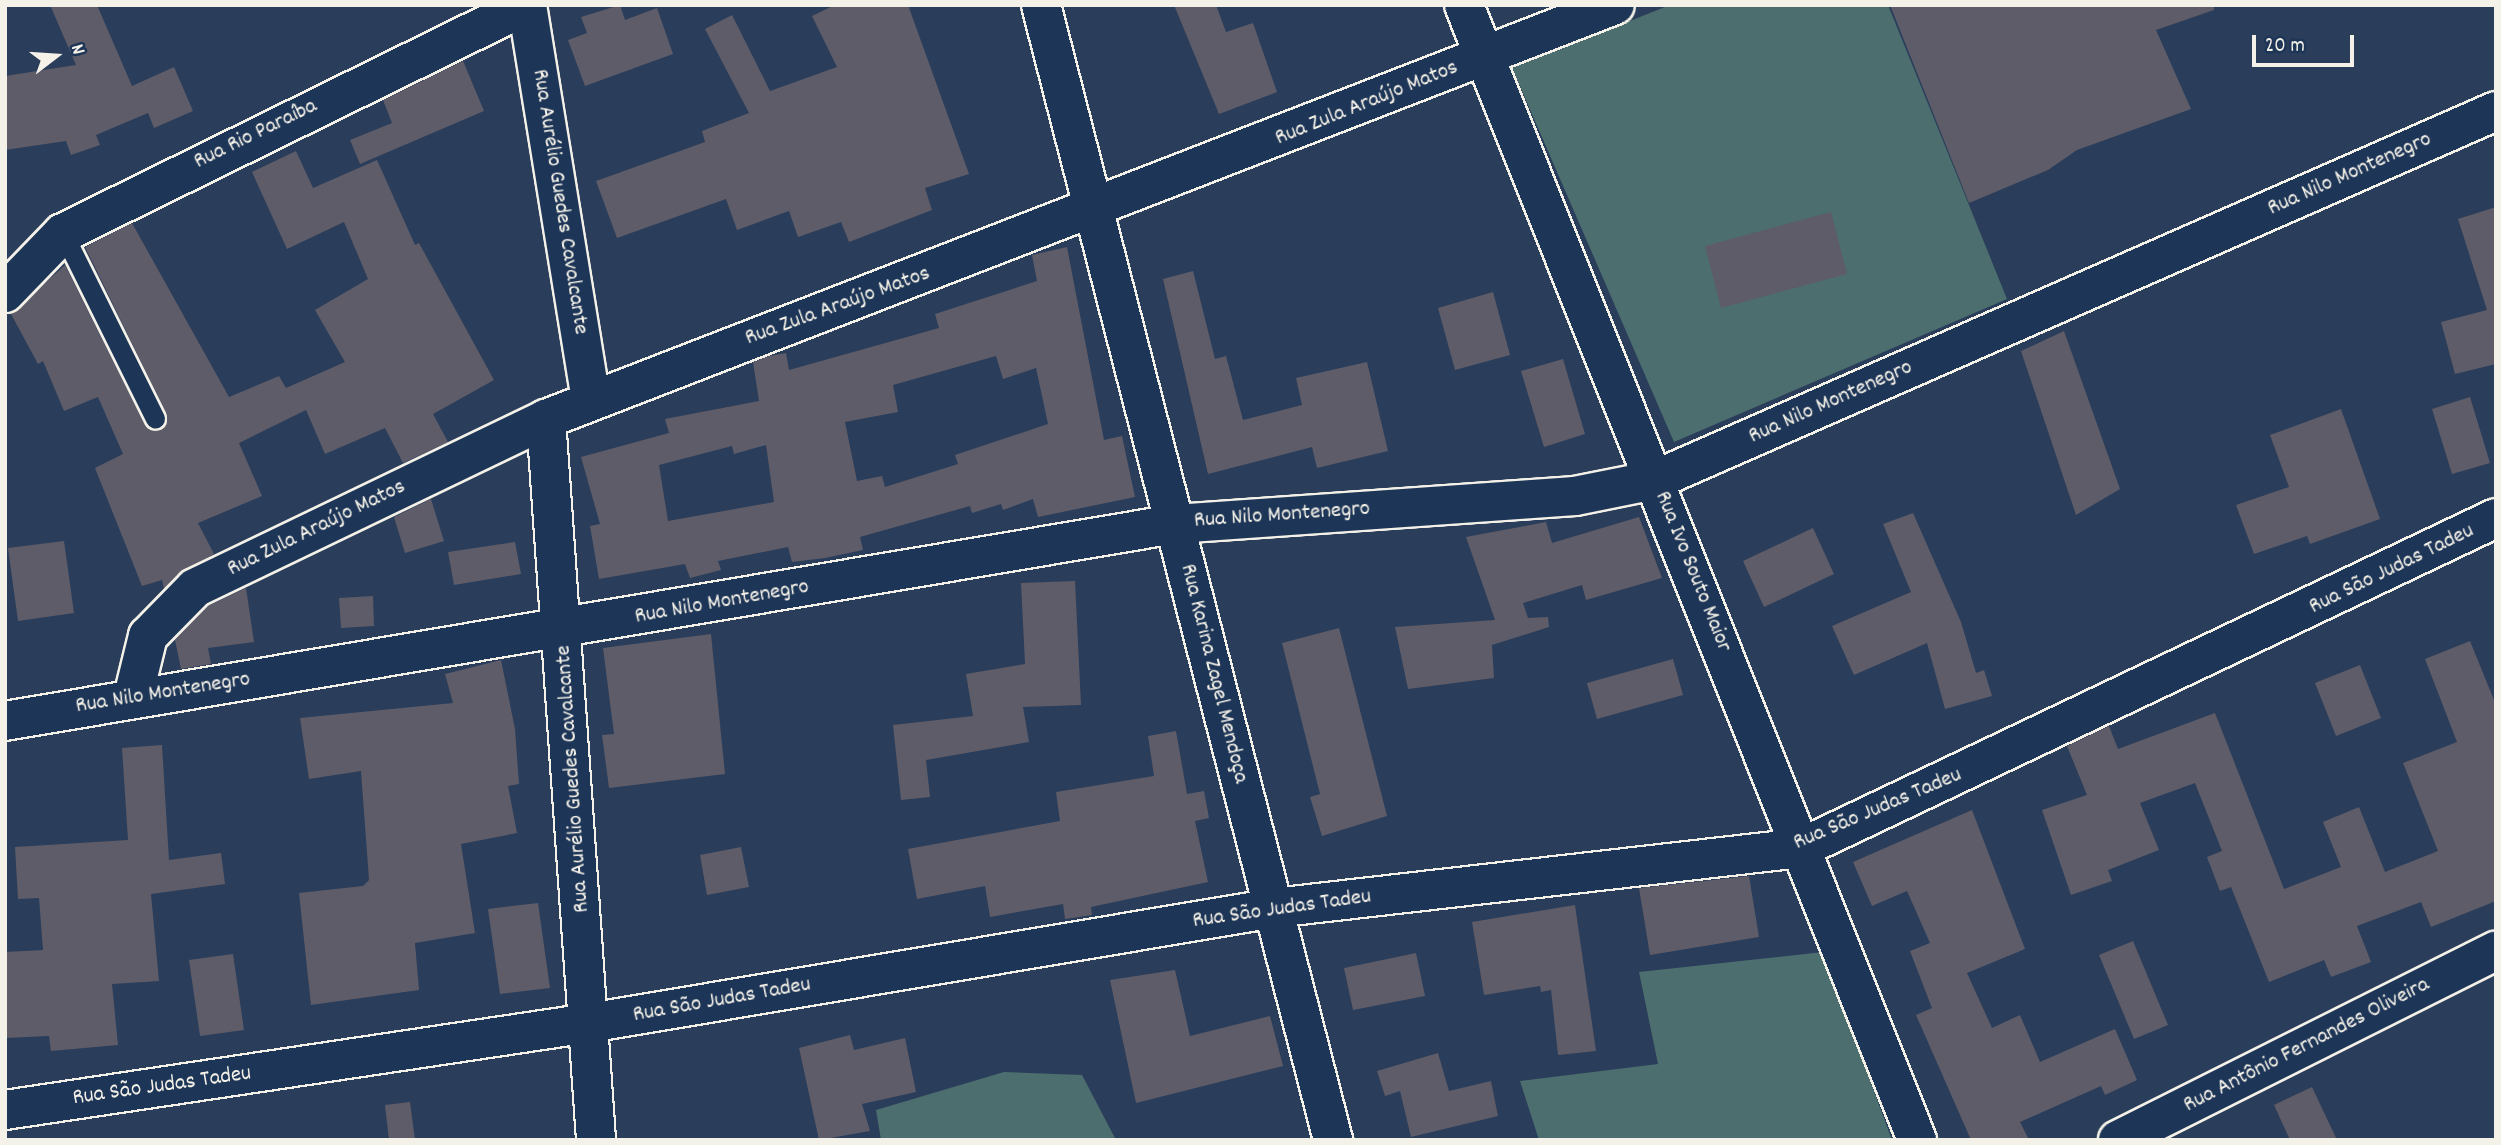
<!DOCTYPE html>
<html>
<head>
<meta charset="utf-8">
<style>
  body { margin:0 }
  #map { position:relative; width:2501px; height:1145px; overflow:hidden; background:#2a3d5a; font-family:Dekko,sans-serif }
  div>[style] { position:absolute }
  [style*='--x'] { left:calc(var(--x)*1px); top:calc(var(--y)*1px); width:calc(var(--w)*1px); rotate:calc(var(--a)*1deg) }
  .green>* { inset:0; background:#4c6e6f }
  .building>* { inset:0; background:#5e5c68 }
  .roads { filter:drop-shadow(2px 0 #f4f1e8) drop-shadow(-2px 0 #f4f1e8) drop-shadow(0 2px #f4f1e8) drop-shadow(0 -2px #f4f1e8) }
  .service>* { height:19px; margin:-9.5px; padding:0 9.5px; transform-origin:9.5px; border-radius:9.5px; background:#1d3557 }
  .minor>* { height:38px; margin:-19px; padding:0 19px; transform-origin:19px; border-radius:19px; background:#1d3557 }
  span { translate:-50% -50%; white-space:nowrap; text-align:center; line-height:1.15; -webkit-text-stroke:7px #1d3557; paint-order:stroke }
  .street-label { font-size:23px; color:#f4f1e8 }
  .frame { position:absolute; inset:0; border:7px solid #f4f1e8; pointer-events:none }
  .north { position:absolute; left:21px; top:21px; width:70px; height:70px; -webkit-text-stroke:5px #1d3557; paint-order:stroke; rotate:73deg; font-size:19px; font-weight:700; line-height:28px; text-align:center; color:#f4f1e8 }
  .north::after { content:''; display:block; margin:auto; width:24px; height:32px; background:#f4f1e8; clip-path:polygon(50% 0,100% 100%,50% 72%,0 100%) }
  .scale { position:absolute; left:2252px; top:35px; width:102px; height:32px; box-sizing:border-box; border:4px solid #f4f1e8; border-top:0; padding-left:9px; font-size:21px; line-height:24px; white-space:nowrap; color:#f4f1e8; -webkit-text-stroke:5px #1d3557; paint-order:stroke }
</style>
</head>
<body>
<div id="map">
  <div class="green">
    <div style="clip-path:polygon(1670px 5px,1888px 5px,2007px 299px,1674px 442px,1512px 68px)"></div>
    <div style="clip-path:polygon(1823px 952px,1892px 1140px,1539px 1140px,1520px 1081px,1658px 1064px,1639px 972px)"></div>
    <div style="clip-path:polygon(1004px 1072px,1082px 1075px,1116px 1140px,881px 1140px,876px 1110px)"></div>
  </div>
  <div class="building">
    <div style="clip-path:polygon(50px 5px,97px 5px,132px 86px,174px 67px,193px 111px,154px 128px,148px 113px,96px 135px,100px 145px,71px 155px,66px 141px,5px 150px,5px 76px,76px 65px)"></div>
    <div style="clip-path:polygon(620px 5px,625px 20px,657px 8px,673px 54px,585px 86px,568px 40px,587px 33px,581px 17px)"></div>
    <div style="clip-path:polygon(835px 5px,908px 5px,969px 174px,925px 188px,932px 210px,849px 242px,841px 222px,798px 237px,789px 211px,737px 230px,726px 199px,617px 238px,596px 181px,705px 142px,702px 131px,749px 113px,705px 29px,732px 15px,770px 91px,837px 67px,812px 16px)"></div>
    <div style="clip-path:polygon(1174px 5px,1216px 5px,1226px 32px,1253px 23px,1277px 92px,1219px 114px)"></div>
    <div style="clip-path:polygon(1890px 5px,2214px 5px,2214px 10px,2156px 30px,2191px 109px,2077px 150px,2048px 170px,1969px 203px)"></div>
    <div style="clip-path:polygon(463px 61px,484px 111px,360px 164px,350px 140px,392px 123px,383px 100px)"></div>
    <div style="clip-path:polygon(296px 151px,313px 188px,377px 160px,415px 245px,419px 243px,494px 380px,433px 414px,448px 442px,403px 463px,385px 428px,325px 454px,306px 410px,239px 443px,262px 496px,198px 523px,214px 554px,164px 589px,162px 580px,142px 586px,95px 468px,123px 454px,98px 397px,64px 411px,43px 361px,38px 364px,11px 314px,65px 265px,144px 423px,161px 429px,166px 413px,85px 247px,132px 223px,229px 397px,279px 376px,286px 388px,345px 362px,315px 310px,368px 279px,344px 222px,287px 249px,252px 172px)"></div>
    <div style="clip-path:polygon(2496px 207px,2496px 364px,2455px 374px,2441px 322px,2487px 310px,2458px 219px)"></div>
    <div style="clip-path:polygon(1831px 212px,1847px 274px,1721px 308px,1705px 246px)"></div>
    <div style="clip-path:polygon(evenodd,1067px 247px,1104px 440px,1122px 436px,1135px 497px,1038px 517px,1033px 499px,1003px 510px,1001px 504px,972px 513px,970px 506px,860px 537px,863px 550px,825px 558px,792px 562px,788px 547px,718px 561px,721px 570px,690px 578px,685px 564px,599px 579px,590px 526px,600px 524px,581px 457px,669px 433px,665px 419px,759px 401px,753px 362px,769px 356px,786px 353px,789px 370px,939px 328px,935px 314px,1037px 281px,1032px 255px,1067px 247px,996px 356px,1003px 379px,1036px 368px,1048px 424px,955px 455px,958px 464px,885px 487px,882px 476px,857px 481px,845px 422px,898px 412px,893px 385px,996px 356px,1067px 247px,766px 445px,774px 502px,668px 521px,659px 465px,732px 446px,734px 454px,766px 445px)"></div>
    <div style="clip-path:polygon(1193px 271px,1215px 359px,1226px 356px,1243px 420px,1302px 405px,1296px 378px,1367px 362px,1388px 451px,1317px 468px,1312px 447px,1208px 474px,1163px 279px)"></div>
    <div style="clip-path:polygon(1493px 292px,1510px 355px,1455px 370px,1438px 308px)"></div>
    <div style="clip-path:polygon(2064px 331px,2120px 489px,2076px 515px,2021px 351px)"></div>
    <div style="clip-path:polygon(1563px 359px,1585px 434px,1544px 447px,1521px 371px)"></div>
    <div style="clip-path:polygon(2470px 397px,2490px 463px,2452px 474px,2432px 409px)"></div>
    <div style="clip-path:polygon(2341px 409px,2380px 519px,2310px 544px,2307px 536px,2254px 554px,2236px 505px,2289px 487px,2270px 435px)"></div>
    <div style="clip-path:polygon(431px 499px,444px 541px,405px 553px,394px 517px)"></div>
    <div style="clip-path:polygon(1913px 513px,1961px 622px,1976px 673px,1984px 670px,1992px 696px,1945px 709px,1927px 643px,1854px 675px,1832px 626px,1911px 592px,1883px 524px)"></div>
    <div style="clip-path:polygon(1639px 517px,1662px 578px,1586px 600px,1582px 585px,1523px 603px,1528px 618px,1548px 617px,1549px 627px,1492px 645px,1494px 678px,1408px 689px,1395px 627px,1495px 620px,1466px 537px,1546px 522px,1552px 543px)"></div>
    <div style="clip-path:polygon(1813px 528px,1834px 574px,1764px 607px,1743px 561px)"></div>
    <div style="clip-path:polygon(64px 541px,74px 613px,18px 621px,8px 548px)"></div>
    <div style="clip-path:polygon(515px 542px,521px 574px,454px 585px,448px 552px)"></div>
    <div style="clip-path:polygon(1075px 581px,1081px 705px,1023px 707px,1029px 742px,926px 760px,930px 797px,901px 800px,893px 725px,973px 716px,966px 674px,1025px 664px,1021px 583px)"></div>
    <div style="clip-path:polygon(246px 588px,254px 642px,208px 648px,211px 664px,181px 669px,175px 640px,208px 606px)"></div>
    <div style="clip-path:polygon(373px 596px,374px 626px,341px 628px,339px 598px)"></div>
    <div style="clip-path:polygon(1339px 628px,1387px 816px,1322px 836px,1310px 797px,1320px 794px,1282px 643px)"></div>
    <div style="clip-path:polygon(711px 634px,725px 774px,609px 788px,602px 735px,614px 734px,603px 648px)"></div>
    <div style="clip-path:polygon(2470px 641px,2496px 705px,2496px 901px,2431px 927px,2421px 902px,2357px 926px,2371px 962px,2331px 977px,2324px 960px,2269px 982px,2231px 887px,2220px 891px,2207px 857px,2222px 851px,2195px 783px,2140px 803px,2159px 850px,2108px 870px,2112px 881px,2071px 895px,2042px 810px,2087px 795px,2067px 746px,2109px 726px,2118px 749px,2215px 713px,2284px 889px,2341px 867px,2323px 822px,2359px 807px,2385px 872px,2438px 851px,2403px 763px,2457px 742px,2425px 659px)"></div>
    <div style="clip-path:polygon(1673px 659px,1683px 695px,1597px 719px,1587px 683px)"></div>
    <div style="clip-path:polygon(501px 660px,515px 729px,519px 784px,508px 786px,517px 833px,461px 844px,475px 933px,415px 943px,419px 990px,311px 1005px,299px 893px,363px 886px,369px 880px,361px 771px,309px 779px,300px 718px,453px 703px,445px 674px)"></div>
    <div style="clip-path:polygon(2360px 665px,2381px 718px,2336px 736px,2315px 683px)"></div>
    <div style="clip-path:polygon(1176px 731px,1187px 794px,1204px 791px,1209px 818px,1195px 821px,1208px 882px,1091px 907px,1092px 915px,1065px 919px,1063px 904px,990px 917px,985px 886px,917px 899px,908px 849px,1060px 821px,1056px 792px,1154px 776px,1148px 736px)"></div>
    <div style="clip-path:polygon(162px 745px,169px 860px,221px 853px,225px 884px,151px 894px,159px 981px,112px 984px,118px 1045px,51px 1051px,49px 1036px,5px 1038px,5px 952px,43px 950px,39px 898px,18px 899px,15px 847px,128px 840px,122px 748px)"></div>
    <div style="clip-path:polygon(1972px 810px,2025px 949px,1967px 973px,1992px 1028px,2020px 1015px,2040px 1062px,2115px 1029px,2137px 1080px,2105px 1095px,2101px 1086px,2020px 1122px,2029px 1140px,1971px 1140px,1916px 1015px,1932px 1008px,1910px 951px,1930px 943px,1907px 891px,1872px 906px,1853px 862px)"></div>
    <div style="clip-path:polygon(741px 847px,749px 887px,707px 895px,700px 855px)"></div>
    <div style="clip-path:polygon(1749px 876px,1759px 937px,1650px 955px,1639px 888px)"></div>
    <div style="clip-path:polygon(538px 903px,550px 988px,500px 994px,488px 909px)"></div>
    <div style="clip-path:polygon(1575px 905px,1596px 1051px,1558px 1055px,1551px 990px,1541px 992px,1540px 986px,1484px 995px,1472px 922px)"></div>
    <div style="clip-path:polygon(2133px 941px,2168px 1025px,2134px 1039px,2099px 955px)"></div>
    <div style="clip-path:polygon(1416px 953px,1425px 996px,1353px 1010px,1344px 968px)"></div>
    <div style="clip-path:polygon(233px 954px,244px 1030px,200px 1036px,189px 960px)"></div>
    <div style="clip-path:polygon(1175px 970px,1190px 1036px,1270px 1016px,1283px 1066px,1136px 1103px,1110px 980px)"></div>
    <div style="clip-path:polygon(850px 1035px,854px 1050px,905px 1038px,916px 1092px,862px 1104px,870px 1131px,819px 1140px,799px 1048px)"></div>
    <div style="clip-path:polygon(1438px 1053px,1449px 1091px,1491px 1081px,1498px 1116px,1411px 1137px,1400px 1091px,1385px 1096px,1377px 1071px)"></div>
    <div style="clip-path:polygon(2312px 1087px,2337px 1140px,2290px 1140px,2274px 1105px)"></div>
    <div style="clip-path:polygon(410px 1102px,415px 1140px,389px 1140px,385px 1105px)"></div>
  </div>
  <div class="roads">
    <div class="service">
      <div style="--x:63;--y:233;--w:207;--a:63.6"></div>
    </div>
    <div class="minor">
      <div style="--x:527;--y:5;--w:400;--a:80.8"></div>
      <div style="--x:1041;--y:5;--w:1172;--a:75.57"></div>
      <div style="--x:1464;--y:5;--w:1222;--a:68.24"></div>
      <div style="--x:5;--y:293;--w:83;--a:-46"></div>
      <div style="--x:63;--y:233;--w:517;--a:-26.17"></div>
      <div style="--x:546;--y:419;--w:723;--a:86.03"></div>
      <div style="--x:133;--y:697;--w:63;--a:-76.2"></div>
      <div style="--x:148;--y:636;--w:67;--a:-45.6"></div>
      <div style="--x:195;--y:588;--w:390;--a:-25.7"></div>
      <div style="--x:546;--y:419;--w:1146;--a:-21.17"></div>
      <div style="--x:5;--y:721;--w:1186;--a:-9.56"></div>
      <div style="--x:1175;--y:524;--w:401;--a:-4"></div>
      <div style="--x:1575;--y:496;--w:82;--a:-11.3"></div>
      <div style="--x:1655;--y:480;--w:918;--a:-23.69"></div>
      <div style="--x:5;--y:1110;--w:590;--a:-8.47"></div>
      <div style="--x:589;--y:1023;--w:695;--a:-9.53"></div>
      <div style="--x:1274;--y:908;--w:530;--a:-6.5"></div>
      <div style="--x:1801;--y:848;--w:769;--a:-25.4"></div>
      <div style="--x:2118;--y:1140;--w:423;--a:-26.6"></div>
    </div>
  </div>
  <div class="street-label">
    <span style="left:1367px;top:104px;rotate:-22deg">Rua Zula Araújo Matos</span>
    <span style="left:256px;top:135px;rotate:-26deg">Rua Rio Paraíba</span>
    <span style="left:2350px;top:175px;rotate:-24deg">Rua Nilo Montenegro</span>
    <span style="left:559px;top:202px;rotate:81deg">Rua Aurélio Guedes Cavalcante</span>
    <span style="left:838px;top:307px;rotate:-20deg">Rua Zula Araújo Matos</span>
    <span style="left:1831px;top:403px;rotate:-24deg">Rua Nilo Montenegro</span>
    <span style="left:1282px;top:516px;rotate:-4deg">Rua Nilo Montenegro</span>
    <span style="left:317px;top:529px;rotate:-26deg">Rua Zula Araújo Matos</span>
    <span style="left:2392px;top:570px;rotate:-26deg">Rua São Judas Tadeu</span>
    <span style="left:1692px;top:572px;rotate:68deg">Rua Ivo Souto Maior</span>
    <span style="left:722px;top:603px;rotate:-10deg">Rua Nilo Montenegro</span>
    <span style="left:1213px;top:674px;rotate:76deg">Rua Karina Zagel Mendoça</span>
    <span style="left:163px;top:694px;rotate:-9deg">Rua Nilo Montenegro</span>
    <span style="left:574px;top:779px;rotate:-94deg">Rua Aurélio Guedes Cavalcante</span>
    <span style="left:1878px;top:810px;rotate:-23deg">Rua São Judas Tadeu</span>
    <span style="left:1282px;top:910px;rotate:-8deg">Rua São Judas Tadeu</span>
    <span style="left:722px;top:1001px;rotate:-10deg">Rua São Judas Tadeu</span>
    <span style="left:2307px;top:1046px;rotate:-27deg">Rua Antônio Fernandes Oliveira</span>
    <span style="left:162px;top:1087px;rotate:-8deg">Rua São Judas Tadeu</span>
  </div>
  <div class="frame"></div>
  <div class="north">N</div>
  <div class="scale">20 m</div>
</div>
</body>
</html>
